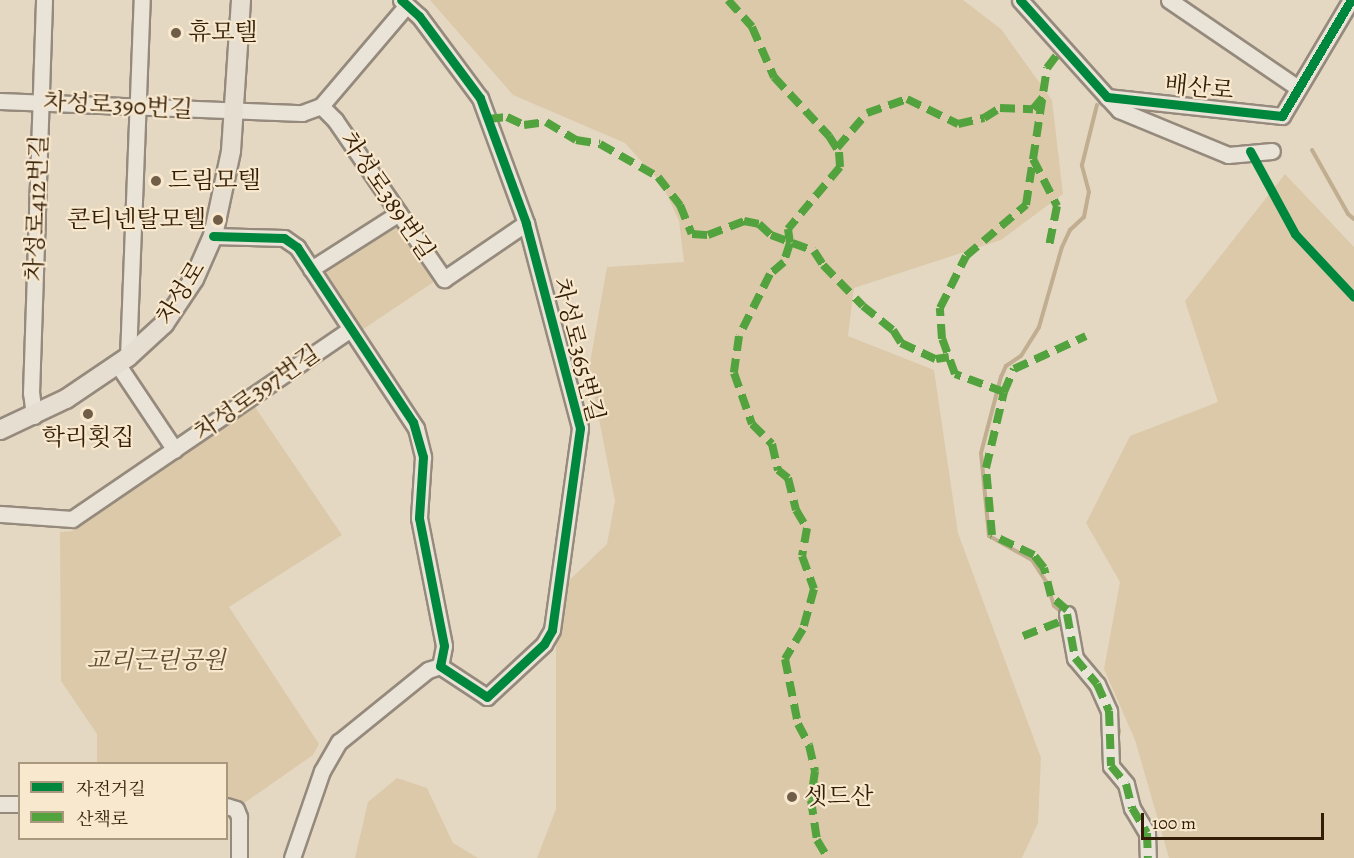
<!DOCTYPE html>
<html>
<head>
<meta charset="utf-8">
<style>
  body { margin:0 }
  #map { position:relative; width:1354px; height:858px; overflow:hidden; background:#e5d8c3; font-family:Alegreya,"Noto Serif KR",serif }
  div>[style] { position:absolute }
  [style*='--x'] { left:calc(var(--x)*1px); top:calc(var(--y)*1px); width:calc(var(--w)*1px); rotate:calc(var(--a)*1deg) }
  .green>* { inset:0; background:#dbc9aa }
  .stream>* { height:4px; margin:-2px; padding:0 2px; transform-origin:2px; border-radius:2px; background:#c1ad8f }
  .roads { filter:drop-shadow(2px 0 #958a7c) drop-shadow(-2px 0 #958a7c) drop-shadow(0 2px #958a7c) drop-shadow(0 -2px #958a7c) }
  .minor>* { height:15px; margin:-7.5px; padding:0 7.5px; transform-origin:7.5px; border-radius:7.5px; background:#e9e3d8 }
  .major>* { height:18px; margin:-9px; padding:0 9px; transform-origin:9px; border-radius:9px; background:#e6ded1 }
  .quiet>* { height:8px; margin-top:-4px; transform-origin:0; background:repeating-linear-gradient(90deg,#52a23d 0 15px,transparent 0 23px) }
  .cycleway>* { height:9px; margin:-4.5px; padding:0 4.5px; transform-origin:4.5px; border-radius:4.5px; background:#00873e }
  .dots>* { width:16px; height:16px; translate:-50% -50%; box-sizing:border-box; border:3px solid #f8e8ce; border-radius:50% }
  span { translate:-50% -50%; white-space:nowrap; text-align:center; line-height:1.15; -webkit-text-stroke:4.5px #f8e8ce; paint-order:stroke }
  .poi-label { font-size:24px; color:#331d06 }
  .left { translate:0 -50%; text-align:left }
  .right { translate:-100% -50%; text-align:right }
  .street-label { font-size:24px; color:#331d06 }
  .park-label { font-size:24px; color:#634d31; font-style:italic }
  .legend { position:absolute; left:18px; top:762px; width:210px; height:78px; box-sizing:border-box; background:#f8e8ce; border:2px solid #a9977e; margin:0; padding:8px 10px; list-style:none; font-size:18px; color:#331d06 }
  .legend li { display:flex; align-items:center; gap:12px; height:30px }
  .legend b { width:30px; border:2px solid #a9977e }
  .scale { position:absolute; left:1141px; top:813px; width:183px; height:27px; box-sizing:border-box; border:3px solid #331d06; border-top:0; padding-left:8px; font-size:18px; line-height:21px; white-space:nowrap; color:#331d06; -webkit-text-stroke:4px #f8e8ce; paint-order:stroke }
</style>
</head>
<body>
<div id="map">
  <div class="green">
    <div style="clip-path:polygon(430px 0,963px 0,1001px 29px,1052px 100px,1063px 194px,1001px 240px,854px 288px,848px 336px,934px 370px,958px 533px,1041px 758px,1038px 823px,1022px 858px,537px 858px,556px 809px,556px 593px,607px 544px,615px 501px,589px 368px,607px 267px,684px 262px,679px 221px,662px 184px,625px 143px,513px 95px)"></div>
    <div style="clip-path:polygon(1285px 174px,1354px 247px,1354px 858px,1169px 858px,1135px 740px,1104px 669px,1120px 582px,1086px 523px,1130px 436px,1218px 402px,1185px 301px)"></div>
    <div style="clip-path:polygon(395px 224px,438px 279px,359px 332px,320px 271px)"></div>
    <div style="clip-path:polygon(253px 404px,342px 535px,229px 607px,319px 744px,313px 755px,240px 806px,227px 798px,226px 764px,97px 763px,97px 734px,61px 681px,60px 532px,73px 531px)"></div>
    <div style="clip-path:polygon(397px 778px,427px 788px,453px 843px,478px 858px,355px 858px,368px 802px)"></div>
  </div>
  <div class="stream">
    <div style="--x:1312;--y:150;--w:73;--a:60.6"></div>
    <div style="--x:1348;--y:214;--w:8;--a:40"></div>
    <div style="--x:1064;--y:614;--w:13;--a:-141"></div>
    <div style="--x:1054;--y:606;--w:24;--a:-107"></div>
    <div style="--x:1047;--y:583;--w:27;--a:-123"></div>
    <div style="--x:1032;--y:560;--w:49;--a:-150.8"></div>
    <div style="--x:989;--y:536;--w:83;--a:-95.5"></div>
    <div style="--x:981;--y:453;--w:79;--a:-75.3"></div>
    <div style="--x:1001;--y:377;--w:12;--a:-66"></div>
    <div style="--x:1006;--y:366;--w:18;--a:-34"></div>
    <div style="--x:1021;--y:356;--w:34;--a:-58"></div>
    <div style="--x:1039;--y:327;--w:83;--a:-74"></div>
    <div style="--x:1062;--y:247;--w:19;--a:-65"></div>
    <div style="--x:1070;--y:230;--w:19;--a:-43"></div>
    <div style="--x:1084;--y:217;--w:25;--a:-79"></div>
    <div style="--x:1089;--y:192;--w:28;--a:-105"></div>
    <div style="--x:1082;--y:165;--w:62;--a:-76"></div>
    <div style="--x:1115;--y:714;--w:17;--a:77"></div>
    <div style="--x:1119;--y:731;--w:16;--a:101"></div>
  </div>
  <div class="roads">
    <div class="minor">
      <div style="--x:401;--y:0;--w:24;--a:42"></div>
      <div style="--x:419;--y:16;--w:102;--a:53.4"></div>
      <div style="--x:480;--y:98;--w:133;--a:69.8"></div>
      <div style="--x:526;--y:223;--w:212;--a:75.2"></div>
      <div style="--x:580;--y:428;--w:204;--a:97.9"></div>
      <div style="--x:552;--y:630;--w:16;--a:120"></div>
      <div style="--x:544;--y:644;--w:78;--a:137.1"></div>
      <div style="--x:487;--y:697;--w:56;--a:-146.6"></div>
      <div style="--x:1020;--y:0;--w:130;--a:48.1"></div>
      <div style="--x:1107;--y:97;--w:176;--a:6.2"></div>
      <div style="--x:1282;--y:116;--w:135;--a:-59.3"></div>
      <div style="--x:1169;--y:0;--w:156;--a:34.3"></div>
      <div style="--x:1107;--y:97;--w:18;--a:47"></div>
      <div style="--x:1119;--y:110;--w:118;--a:22.4"></div>
      <div style="--x:1228;--y:155;--w:44;--a:-5.2"></div>
      <div style="--x:0;--y:101;--w:302;--a:2.3"></div>
      <div style="--x:302;--y:113;--w:20;--a:-20"></div>
      <div style="--x:321;--y:106;--w:131;--a:-49.6"></div>
      <div style="--x:321;--y:106;--w:20;--a:45"></div>
      <div style="--x:335;--y:120;--w:193;--a:55.6"></div>
      <div style="--x:444;--y:279;--w:99;--a:-34.3"></div>
      <div style="--x:213;--y:236;--w:71;--a:1.6"></div>
      <div style="--x:284;--y:238;--w:16;--a:35"></div>
      <div style="--x:297;--y:247;--w:217;--a:56.7"></div>
      <div style="--x:416;--y:428;--w:30;--a:76"></div>
      <div style="--x:423;--y:457;--w:61;--a:93.8"></div>
      <div style="--x:419;--y:518;--w:130;--a:78.9"></div>
      <div style="--x:444;--y:646;--w:20;--a:101"></div>
      <div style="--x:311;--y:269;--w:104;--a:-32.5"></div>
      <div style="--x:128;--y:357;--w:357;--a:-87.8"></div>
      <div style="--x:118;--y:365;--w:102;--a:56.2"></div>
      <div style="--x:34;--y:416;--w:23;--a:-97"></div>
      <div style="--x:31;--y:393;--w:393;--a:-88.1"></div>
      <div style="--x:0;--y:514;--w:72;--a:4"></div>
      <div style="--x:72;--y:519;--w:335;--a:-34.3"></div>
      <div style="--x:1067;--y:614;--w:45;--a:79.7"></div>
      <div style="--x:1075;--y:658;--w:34;--a:50"></div>
      <div style="--x:1097;--y:684;--w:30;--a:66"></div>
      <div style="--x:1109;--y:711;--w:55;--a:87.9"></div>
      <div style="--x:1111;--y:766;--w:23;--a:50"></div>
      <div style="--x:1126;--y:784;--w:25;--a:76"></div>
      <div style="--x:1132;--y:808;--w:29;--a:59"></div>
      <div style="--x:1147;--y:833;--w:25;--a:88"></div>
      <div style="--x:0;--y:804;--w:20;--a:0"></div>
      <div style="--x:226;--y:806;--w:10;--a:17"></div>
      <div style="--x:236;--y:809;--w:9;--a:69"></div>
      <div style="--x:239;--y:817;--w:41;--a:90"></div>
      <div style="--x:292;--y:858;--w:92;--a:-71"></div>
      <div style="--x:322;--y:771;--w:34;--a:-60"></div>
      <div style="--x:339;--y:742;--w:114;--a:-39"></div>
      <div style="--x:428;--y:670;--w:13;--a:-18"></div>
    </div>
    <div class="major">
      <div style="--x:0;--y:430;--w:73;--a:-25.2"></div>
      <div style="--x:66;--y:399;--w:75;--a:-34.1"></div>
      <div style="--x:128;--y:357;--w:49;--a:-42.5"></div>
      <div style="--x:164;--y:324;--w:54;--a:-56.3"></div>
      <div style="--x:194;--y:279;--w:47;--a:-66.2"></div>
      <div style="--x:213;--y:236;--w:87;--a:-78"></div>
      <div style="--x:231;--y:151;--w:151;--a:-86.2"></div>
    </div>
  </div>
  <div class="quiet">
    <div style="--x:728;--y:0;--w:36;--a:48"></div>
    <div style="--x:752;--y:27;--w:55;--a:66.3"></div>
    <div style="--x:774;--y:77;--w:81;--a:47"></div>
    <div style="--x:829;--y:136;--w:19;--a:58"></div>
    <div style="--x:839;--y:152;--w:15;--a:86"></div>
    <div style="--x:840;--y:167;--w:81;--a:130"></div>
    <div style="--x:788;--y:229;--w:14;--a:82"></div>
    <div style="--x:790;--y:243;--w:20;--a:108"></div>
    <div style="--x:784;--y:262;--w:18;--a:139"></div>
    <div style="--x:770;--y:274;--w:69;--a:116.6"></div>
    <div style="--x:739;--y:336;--w:37;--a:98"></div>
    <div style="--x:734;--y:373;--w:54;--a:70.6"></div>
    <div style="--x:752;--y:424;--w:28;--a:45"></div>
    <div style="--x:772;--y:444;--w:27;--a:77"></div>
    <div style="--x:778;--y:470;--w:13;--a:39"></div>
    <div style="--x:788;--y:478;--w:33;--a:76"></div>
    <div style="--x:796;--y:510;--w:21;--a:59"></div>
    <div style="--x:807;--y:528;--w:28;--a:100"></div>
    <div style="--x:802;--y:556;--w:35;--a:70"></div>
    <div style="--x:814;--y:589;--w:41;--a:105.4"></div>
    <div style="--x:803;--y:629;--w:35;--a:121"></div>
    <div style="--x:785;--y:659;--w:66;--a:78.7"></div>
    <div style="--x:798;--y:724;--w:24;--a:62"></div>
    <div style="--x:809;--y:745;--w:27;--a:77"></div>
    <div style="--x:815;--y:771;--w:29;--a:98"></div>
    <div style="--x:811;--y:800;--w:40;--a:81.5"></div>
    <div style="--x:817;--y:840;--w:21;--a:59"></div>
    <div style="--x:488;--y:119;--w:19;--a:-6"></div>
    <div style="--x:507;--y:117;--w:19;--a:25"></div>
    <div style="--x:524;--y:125;--w:22;--a:-8"></div>
    <div style="--x:546;--y:122;--w:35;--a:31"></div>
    <div style="--x:576;--y:140;--w:24;--a:9"></div>
    <div style="--x:600;--y:144;--w:67;--a:29.6"></div>
    <div style="--x:658;--y:177;--w:36;--a:52"></div>
    <div style="--x:680;--y:205;--w:31;--a:68"></div>
    <div style="--x:692;--y:234;--w:16;--a:4"></div>
    <div style="--x:708;--y:235;--w:39;--a:-21"></div>
    <div style="--x:744;--y:221;--w:15;--a:11"></div>
    <div style="--x:759;--y:224;--w:16;--a:43"></div>
    <div style="--x:771;--y:235;--w:46;--a:20.4"></div>
    <div style="--x:814;--y:251;--w:17;--a:57"></div>
    <div style="--x:823;--y:265;--w:57;--a:45.7"></div>
    <div style="--x:863;--y:306;--w:38;--a:39"></div>
    <div style="--x:893;--y:330;--w:15;--a:58"></div>
    <div style="--x:901;--y:343;--w:38;--a:25"></div>
    <div style="--x:936;--y:359;--w:13;--a:-9"></div>
    <div style="--x:837;--y:148;--w:46;--a:-49.4"></div>
    <div style="--x:867;--y:113;--w:42;--a:-19.3"></div>
    <div style="--x:907;--y:99;--w:57;--a:26.1"></div>
    <div style="--x:958;--y:124;--w:27;--a:-13"></div>
    <div style="--x:984;--y:118;--w:19;--a:-32"></div>
    <div style="--x:1000;--y:108;--w:33;--a:2"></div>
    <div style="--x:1033;--y:109;--w:17;--a:-50"></div>
    <div style="--x:1033;--y:159;--w:53;--a:62.9"></div>
    <div style="--x:1057;--y:206;--w:41;--a:101.3"></div>
    <div style="--x:1004;--y:392;--w:52;--a:-159.8"></div>
    <div style="--x:955;--y:374;--w:37;--a:-110"></div>
    <div style="--x:942;--y:339;--w:31;--a:-94"></div>
    <div style="--x:940;--y:308;--w:58;--a:-63.4"></div>
    <div style="--x:966;--y:256;--w:79;--a:-40.4"></div>
    <div style="--x:1026;--y:205;--w:139;--a:-81.3"></div>
    <div style="--x:1047;--y:68;--w:25;--a:-53"></div>
    <div style="--x:1067;--y:610;--w:21;--a:-139"></div>
    <div style="--x:1051;--y:596;--w:29;--a:-104"></div>
    <div style="--x:1044;--y:568;--w:16;--a:-128"></div>
    <div style="--x:1034;--y:555;--w:47;--a:-154.5"></div>
    <div style="--x:992;--y:535;--w:67;--a:-95.1"></div>
    <div style="--x:986;--y:468;--w:78;--a:-76.7"></div>
    <div style="--x:1004;--y:392;--w:25;--a:-67"></div>
    <div style="--x:1014;--y:369;--w:79;--a:-24.6"></div>
    <div style="--x:1067;--y:614;--w:45;--a:79.7"></div>
    <div style="--x:1075;--y:658;--w:34;--a:50"></div>
    <div style="--x:1097;--y:684;--w:30;--a:66"></div>
    <div style="--x:1109;--y:711;--w:55;--a:87.9"></div>
    <div style="--x:1111;--y:766;--w:23;--a:50"></div>
    <div style="--x:1126;--y:784;--w:25;--a:76"></div>
    <div style="--x:1132;--y:808;--w:29;--a:59"></div>
    <div style="--x:1147;--y:833;--w:25;--a:88"></div>
    <div style="--x:1023;--y:636;--w:47;--a:-21.1"></div>
  </div>
  <div class="cycleway">
    <div style="--x:1020;--y:0;--w:130;--a:48.1"></div>
    <div style="--x:1107;--y:97;--w:176;--a:6.2"></div>
    <div style="--x:1282;--y:116;--w:135;--a:-59.3"></div>
    <div style="--x:1250;--y:151;--w:94;--a:61.5"></div>
    <div style="--x:1295;--y:234;--w:86;--a:46.9"></div>
    <div style="--x:213;--y:236;--w:71;--a:1.6"></div>
    <div style="--x:284;--y:238;--w:16;--a:35"></div>
    <div style="--x:297;--y:247;--w:210;--a:56.5"></div>
    <div style="--x:413;--y:422;--w:36;--a:74"></div>
    <div style="--x:423;--y:457;--w:61;--a:93.8"></div>
    <div style="--x:419;--y:518;--w:130;--a:78.9"></div>
    <div style="--x:444;--y:646;--w:20;--a:101"></div>
    <div style="--x:440;--y:666;--w:56;--a:33.4"></div>
    <div style="--x:487;--y:697;--w:78;--a:-42.9"></div>
    <div style="--x:544;--y:644;--w:16;--a:-60"></div>
    <div style="--x:552;--y:630;--w:204;--a:-82.1"></div>
    <div style="--x:580;--y:428;--w:212;--a:-104.8"></div>
    <div style="--x:526;--y:223;--w:133;--a:-110.2"></div>
    <div style="--x:480;--y:98;--w:102;--a:-126.6"></div>
    <div style="--x:419;--y:16;--w:24;--a:-138"></div>
  </div>
  <div class="dots">
    <div style="left:176px;top:33px;background:#715e48"></div>
    <div style="left:156px;top:181px;background:#715e48"></div>
    <div style="left:218px;top:220px;background:#715e48"></div>
    <div style="left:88px;top:414px;background:#715e48"></div>
    <div style="left:792px;top:797px;background:#715e48"></div>
  </div>
  <div class="poi-label">
    <span class="left" style="left:188px;top:33px">휴모텔</span>
    <span class="left" style="left:168px;top:181px">드림모텔</span>
    <span class="right" style="left:206px;top:220px">콘티넨탈모텔</span>
    <span style="left:88px;top:438px">학리횟집</span>
    <span class="left" style="left:804px;top:797px">셋드산</span>
  </div>
  <div class="street-label">
    <span style="left:1199px;top:88px;rotate:6deg">배산로</span>
    <span style="left:118px;top:106px;rotate:3deg">차성로390번길</span>
    <span style="left:387px;top:196px;rotate:56deg">차성로389번길</span>
    <span style="left:37px;top:208px;rotate:-88deg">차성로412번길</span>
    <span style="left:181px;top:293px;rotate:-58deg">차성로</span>
    <span style="left:578px;top:350px;rotate:76deg">차성로365번길</span>
    <span style="left:257px;top:393px;rotate:-35deg">차성로397번길</span>
  </div>
  <div class="park-label">
    <span style="left:156px;top:661px">교리근린공원</span>
  </div>
  <ul class="legend">
  <li><b style="height:8px;background:#00873e"></b>자전거길</li>
  <li><b style="height:8px;background:#52a23d"></b>산책로</li>
  </ul>
  <div class="scale">100 m</div>
</div>
</body>
</html>
